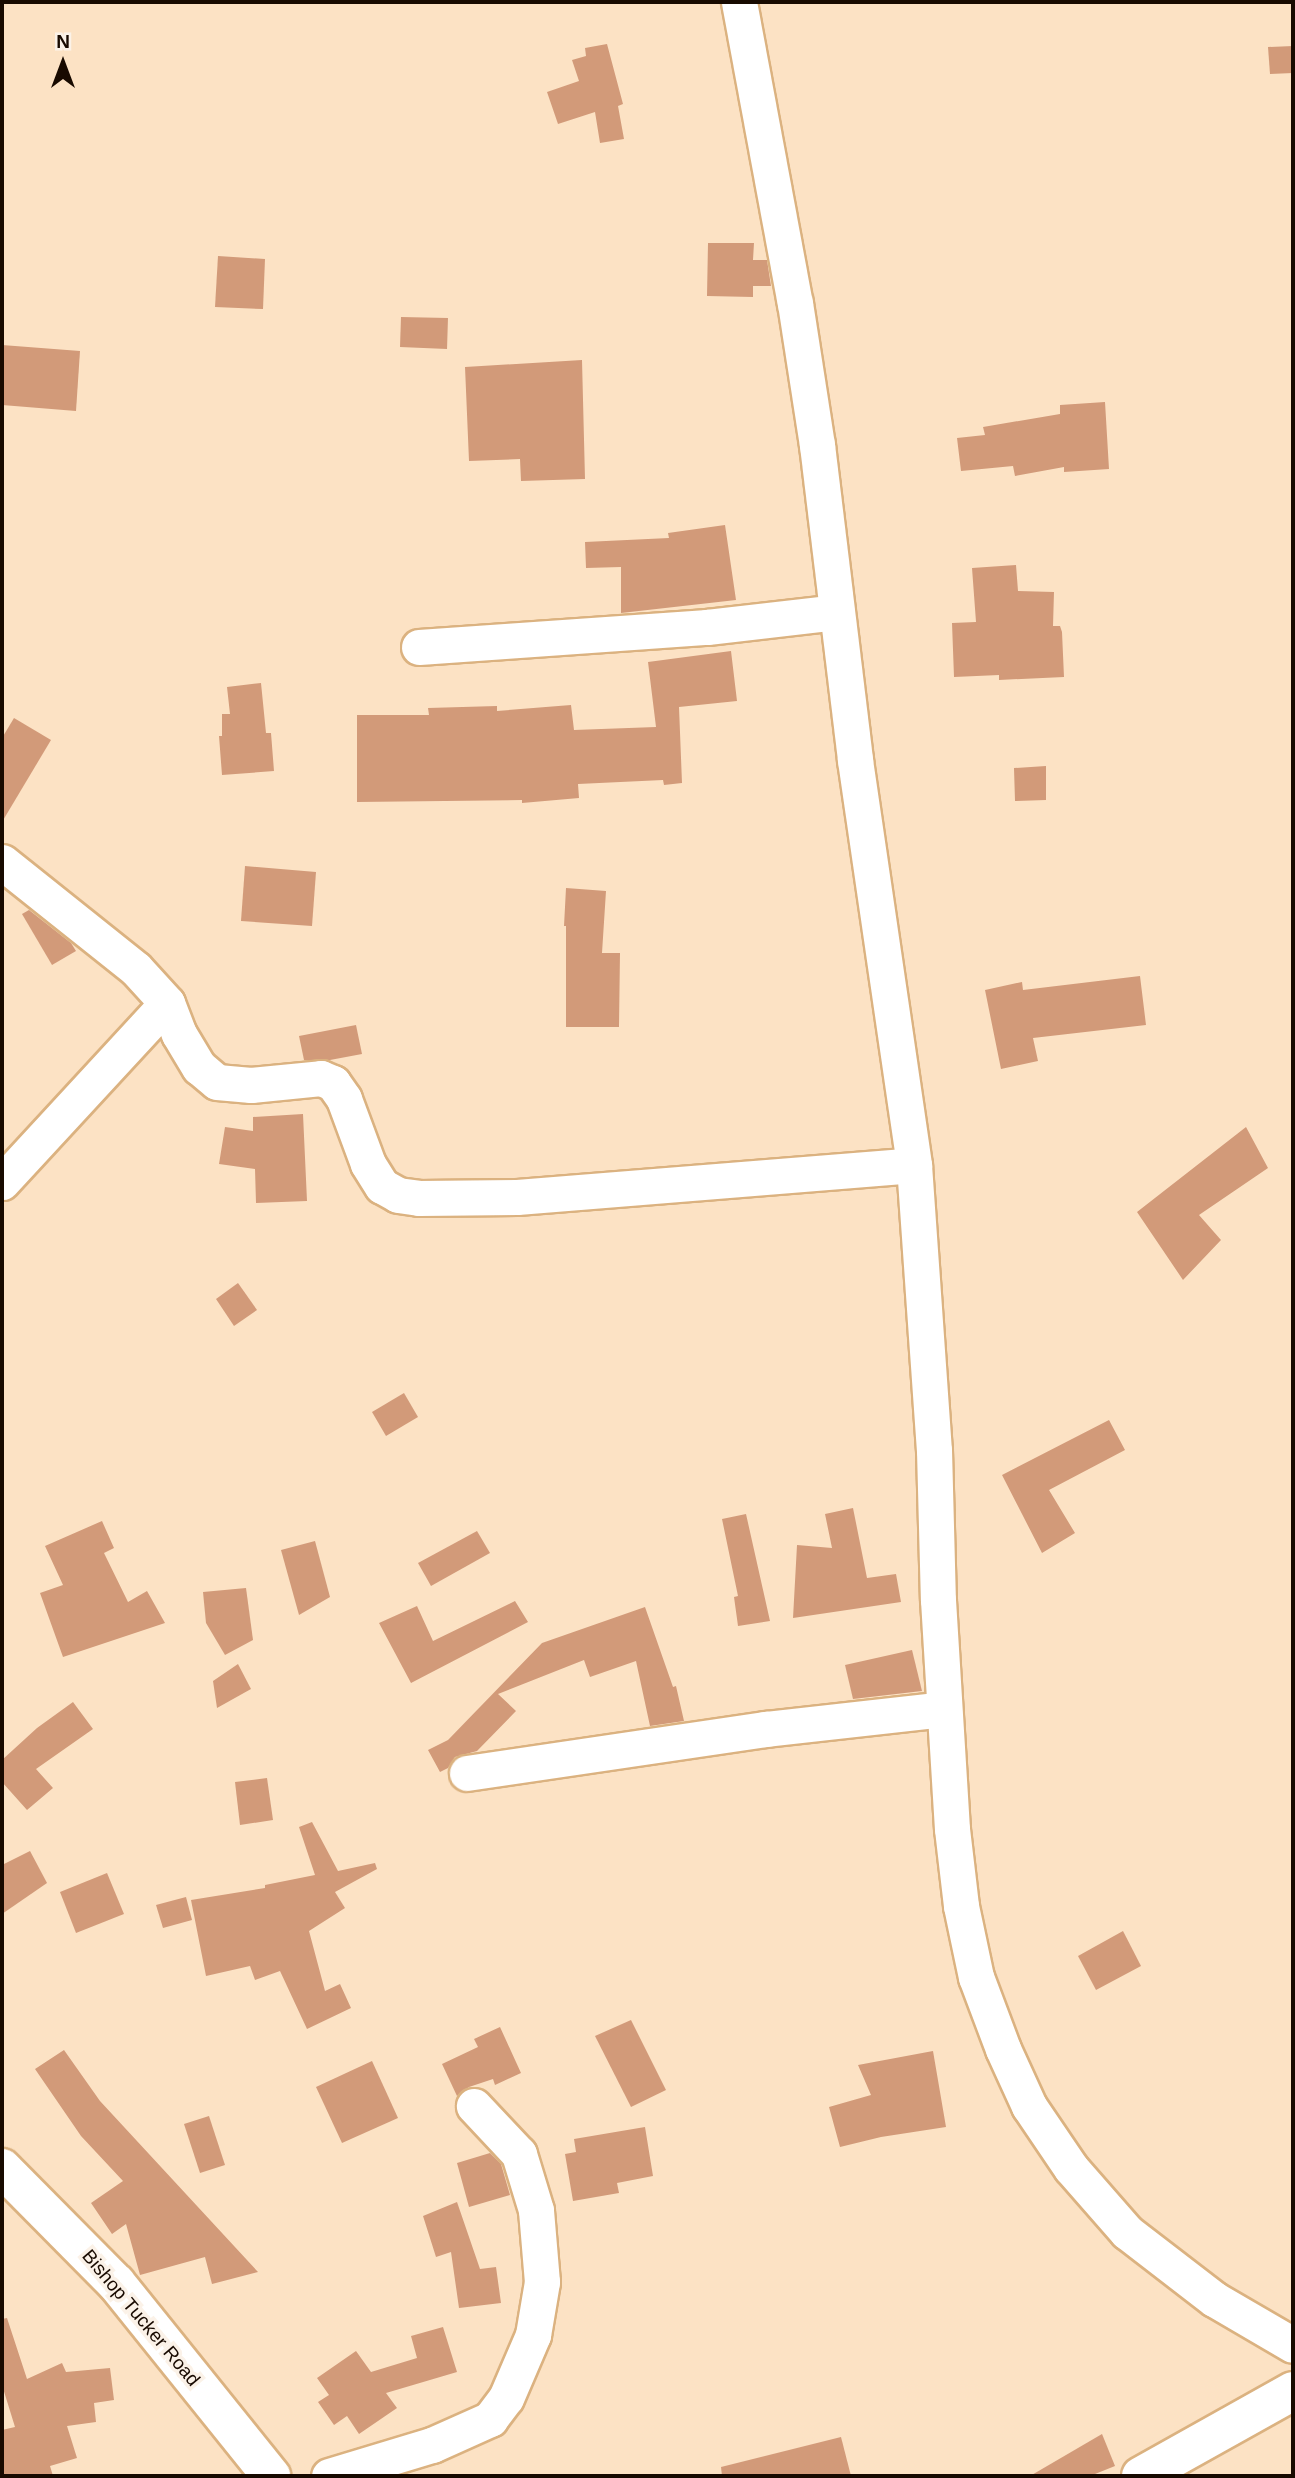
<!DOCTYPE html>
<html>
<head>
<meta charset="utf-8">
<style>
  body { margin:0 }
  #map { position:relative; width:1295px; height:2478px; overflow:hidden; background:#fce2c4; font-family:Helvetica,sans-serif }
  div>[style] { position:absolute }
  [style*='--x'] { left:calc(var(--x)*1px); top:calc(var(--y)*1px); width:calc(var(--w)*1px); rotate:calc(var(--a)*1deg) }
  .building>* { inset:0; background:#d29a79 }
  .roads { filter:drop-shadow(2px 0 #dbb280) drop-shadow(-2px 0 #dbb280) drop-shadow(0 2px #dbb280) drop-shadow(0 -2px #dbb280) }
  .street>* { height:35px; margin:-17.5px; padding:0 17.5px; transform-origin:17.5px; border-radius:17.5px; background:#fff }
  .secondary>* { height:38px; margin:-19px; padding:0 19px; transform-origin:19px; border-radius:19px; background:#fff }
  span { translate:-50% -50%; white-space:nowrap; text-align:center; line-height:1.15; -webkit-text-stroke:7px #fbf2e8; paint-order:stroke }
  .street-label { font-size:19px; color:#180a00 }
  .frame { position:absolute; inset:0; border:4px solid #180a00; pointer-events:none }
  .north { position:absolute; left:28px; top:28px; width:70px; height:70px; -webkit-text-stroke:5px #fbf2e8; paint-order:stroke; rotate:0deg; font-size:19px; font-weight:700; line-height:28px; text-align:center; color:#180a00 }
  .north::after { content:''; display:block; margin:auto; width:24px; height:32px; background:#180a00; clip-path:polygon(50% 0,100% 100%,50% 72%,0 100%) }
</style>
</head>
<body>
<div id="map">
  <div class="building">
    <div style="clip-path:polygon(607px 44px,623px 104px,618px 106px,624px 139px,600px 143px,595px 112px,558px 124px,547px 92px,579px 81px,572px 60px,586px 56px,585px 48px)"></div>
    <div style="clip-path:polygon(1293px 46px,1293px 73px,1270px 74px,1268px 47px)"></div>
    <div style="clip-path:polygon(708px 243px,754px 243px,753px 260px,767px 260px,771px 286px,753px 286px,753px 297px,707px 296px)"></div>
    <div style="clip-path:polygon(218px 256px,265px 259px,263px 309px,215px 307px)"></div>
    <div style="clip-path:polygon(401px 317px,448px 318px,447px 349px,400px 347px)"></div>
    <div style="clip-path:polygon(2px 345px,80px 351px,76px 411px,2px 405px)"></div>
    <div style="clip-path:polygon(582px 360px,585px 479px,521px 481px,520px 459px,469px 461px,465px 367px)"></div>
    <div style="clip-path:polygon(1105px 402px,1109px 469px,1064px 472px,1064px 467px,1015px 476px,1013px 466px,961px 471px,957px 438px,985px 435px,983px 427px,1060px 414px,1060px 405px)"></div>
    <div style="clip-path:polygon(725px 525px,736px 600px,621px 613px,621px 567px,586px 568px,585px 542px,669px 538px,668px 533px)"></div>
    <div style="clip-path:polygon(1016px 565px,1018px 591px,1054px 592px,1053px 626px,1060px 626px,1062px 632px,1064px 677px,999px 680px,999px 675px,954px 677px,952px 623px,976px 622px,972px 568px)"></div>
    <div style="clip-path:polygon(731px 651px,737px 701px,679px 707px,682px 783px,664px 785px,663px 780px,578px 784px,579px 798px,522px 803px,522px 800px,357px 802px,357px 715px,429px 715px,428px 708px,497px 706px,497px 711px,571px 705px,574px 730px,656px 727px,648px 662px)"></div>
    <div style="clip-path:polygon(261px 683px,266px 733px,271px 733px,274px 771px,222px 775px,219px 736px,222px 736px,222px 714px,230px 714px,227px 687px)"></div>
    <div style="clip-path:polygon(14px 718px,51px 740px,2px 822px,2px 738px)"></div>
    <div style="clip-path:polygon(1046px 766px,1046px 800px,1015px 801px,1014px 768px)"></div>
    <div style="clip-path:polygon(245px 866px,316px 872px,312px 926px,241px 921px)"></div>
    <div style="clip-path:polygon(566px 888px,606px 891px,602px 953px,620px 953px,619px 1027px,566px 1027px,566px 926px,564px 926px)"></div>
    <div style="clip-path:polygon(29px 910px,71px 943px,76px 951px,52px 965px,22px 914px)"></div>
    <div style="clip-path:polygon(1140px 976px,1146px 1025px,1033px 1038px,1038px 1061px,1001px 1069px,985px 990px,1022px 982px,1023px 990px)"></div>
    <div style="clip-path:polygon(356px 1025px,362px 1054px,330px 1060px,304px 1060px,299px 1036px)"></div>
    <div style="clip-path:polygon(303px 1114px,307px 1201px,256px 1203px,255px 1169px,219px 1164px,225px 1127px,253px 1131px,253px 1117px)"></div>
    <div style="clip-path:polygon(1246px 1127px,1268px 1168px,1199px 1215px,1221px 1240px,1183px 1280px,1137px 1212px)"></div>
    <div style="clip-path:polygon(238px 1283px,257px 1310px,234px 1326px,216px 1299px)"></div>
    <div style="clip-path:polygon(404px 1393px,418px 1417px,386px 1436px,372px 1412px)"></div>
    <div style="clip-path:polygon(1109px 1420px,1125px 1450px,1049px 1490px,1075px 1533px,1042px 1553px,1002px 1475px)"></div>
    <div style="clip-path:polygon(853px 1508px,867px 1578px,896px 1574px,901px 1602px,793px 1618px,797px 1545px,832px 1548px,825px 1514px)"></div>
    <div style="clip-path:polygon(746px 1514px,770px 1621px,738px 1626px,734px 1597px,738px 1596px,722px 1519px)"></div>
    <div style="clip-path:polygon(102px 1521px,114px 1548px,104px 1553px,128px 1602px,147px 1591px,165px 1623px,63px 1657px,40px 1593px,63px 1585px,45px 1546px)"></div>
    <div style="clip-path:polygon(477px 1531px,490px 1553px,431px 1586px,418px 1563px)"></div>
    <div style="clip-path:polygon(315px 1541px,330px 1597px,299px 1615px,281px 1550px)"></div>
    <div style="clip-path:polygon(246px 1588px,253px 1640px,225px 1655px,206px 1623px,203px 1592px)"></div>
    <div style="clip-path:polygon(515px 1601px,528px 1622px,411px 1683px,379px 1623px,417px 1606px,433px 1641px)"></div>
    <div style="clip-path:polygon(645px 1607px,673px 1687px,676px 1686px,684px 1721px,650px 1726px,636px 1661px,590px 1677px,584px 1660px,498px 1694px,516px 1711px,477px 1751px,455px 1757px,448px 1768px,440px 1772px,428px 1750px,448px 1740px,542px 1643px)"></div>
    <div style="clip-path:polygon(912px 1650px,922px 1691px,853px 1699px,845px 1665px)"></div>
    <div style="clip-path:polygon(238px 1664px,251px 1689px,217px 1708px,213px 1681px)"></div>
    <div style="clip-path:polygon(73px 1702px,93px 1729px,36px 1769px,53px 1788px,27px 1810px,2px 1782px,2px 1760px,37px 1728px)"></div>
    <div style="clip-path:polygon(267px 1778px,273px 1820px,240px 1825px,235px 1782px)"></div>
    <div style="clip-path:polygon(312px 1822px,338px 1871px,375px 1863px,377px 1869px,335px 1892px,345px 1908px,309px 1931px,325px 1991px,340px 1984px,351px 2008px,307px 2029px,280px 1971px,255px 1980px,250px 1966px,206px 1976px,191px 1900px,265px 1888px,265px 1885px,315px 1875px,299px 1827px)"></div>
    <div style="clip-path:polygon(30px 1851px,47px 1883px,2px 1914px,2px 1865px)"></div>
    <div style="clip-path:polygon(107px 1873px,124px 1914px,76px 1933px,60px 1892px)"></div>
    <div style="clip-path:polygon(186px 1897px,192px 1920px,163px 1928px,156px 1905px)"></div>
    <div style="clip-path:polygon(1123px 1931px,1141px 1966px,1096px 1990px,1078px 1956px)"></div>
    <div style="clip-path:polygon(631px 2020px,666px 2090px,631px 2107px,595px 2036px)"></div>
    <div style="clip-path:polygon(500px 2027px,521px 2073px,495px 2085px,493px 2079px,469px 2087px,457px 2096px,442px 2064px,478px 2047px,474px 2039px)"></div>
    <div style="clip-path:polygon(64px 2050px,100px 2101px,258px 2272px,212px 2284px,205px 2257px,140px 2275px,126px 2224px,112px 2234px,91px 2203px,123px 2181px,81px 2136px,35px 2069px)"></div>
    <div style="clip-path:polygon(933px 2051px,946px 2127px,881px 2137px,840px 2147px,829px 2107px,871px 2095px,858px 2065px)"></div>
    <div style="clip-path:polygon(372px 2061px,398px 2118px,342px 2143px,316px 2087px)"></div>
    <div style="clip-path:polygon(209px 2116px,225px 2165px,200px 2173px,184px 2124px)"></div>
    <div style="clip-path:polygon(645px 2127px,653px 2176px,617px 2183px,619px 2193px,573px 2201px,565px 2154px,576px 2152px,574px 2139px)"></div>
    <div style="clip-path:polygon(490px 2153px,501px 2164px,510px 2195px,469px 2207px,457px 2163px)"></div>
    <div style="clip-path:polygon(457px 2202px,480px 2269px,496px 2267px,501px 2303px,459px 2308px,451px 2252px,436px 2257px,423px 2216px)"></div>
    <div style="clip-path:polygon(7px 2318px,27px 2379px,62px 2363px,66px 2372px,110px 2368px,114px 2400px,94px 2403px,96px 2422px,67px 2426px,77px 2458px,50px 2466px,53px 2476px,2px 2476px,2px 2430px,15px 2427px,2px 2385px,2px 2319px)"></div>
    <div style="clip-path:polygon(443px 2327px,457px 2372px,386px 2393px,397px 2408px,359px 2434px,347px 2416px,334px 2425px,318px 2402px,329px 2395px,317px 2378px,356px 2351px,371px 2372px,417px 2358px,411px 2336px)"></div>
    <div style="clip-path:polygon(1102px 2434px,1115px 2466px,1090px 2476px,1030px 2476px)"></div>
    <div style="clip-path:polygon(841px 2437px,851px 2476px,722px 2476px,721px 2467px)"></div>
  </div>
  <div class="roads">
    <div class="street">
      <div style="--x:739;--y:2;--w:306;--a:79.5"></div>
      <div style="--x:795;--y:303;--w:144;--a:81.2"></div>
      <div style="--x:817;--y:445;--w:317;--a:83.1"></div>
      <div style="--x:855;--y:760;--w:409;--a:81.7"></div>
      <div style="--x:914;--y:1165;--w:286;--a:86"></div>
      <div style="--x:934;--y:1450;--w:150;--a:88.5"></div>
      <div style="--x:938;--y:1600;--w:229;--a:86.5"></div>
      <div style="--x:952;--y:1829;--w:78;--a:83.3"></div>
      <div style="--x:961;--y:1906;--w:73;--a:78.1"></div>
      <div style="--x:976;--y:1977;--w:77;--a:69.4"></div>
      <div style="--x:1003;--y:2049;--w:63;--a:65.5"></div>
      <div style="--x:1029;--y:2106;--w:75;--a:55.9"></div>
      <div style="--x:1071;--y:2168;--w:85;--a:48.8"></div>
      <div style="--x:1127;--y:2232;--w:110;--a:37.6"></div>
      <div style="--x:1214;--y:2299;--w:91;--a:30.2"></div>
      <div style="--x:419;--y:647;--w:289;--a:-4"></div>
      <div style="--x:707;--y:627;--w:130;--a:-6.6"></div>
      <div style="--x:2;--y:862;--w:171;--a:38.6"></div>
      <div style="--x:136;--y:969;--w:46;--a:47.6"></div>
      <div style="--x:167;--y:1003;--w:33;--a:69"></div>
      <div style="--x:179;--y:1034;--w:39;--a:59"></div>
      <div style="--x:199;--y:1067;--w:23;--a:40"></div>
      <div style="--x:217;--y:1082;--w:34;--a:5"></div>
      <div style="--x:251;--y:1085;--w:70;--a:-5.7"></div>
      <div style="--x:321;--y:1078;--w:13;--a:23"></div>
      <div style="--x:333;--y:1083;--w:19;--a:55"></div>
      <div style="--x:344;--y:1099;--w:69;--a:69.7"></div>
      <div style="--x:368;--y:1164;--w:26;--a:58"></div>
      <div style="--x:382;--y:1186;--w:18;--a:29"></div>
      <div style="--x:398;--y:1195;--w:21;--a:8"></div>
      <div style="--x:419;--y:1198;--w:98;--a:-0.6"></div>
      <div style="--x:517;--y:1197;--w:398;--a:-4.6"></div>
      <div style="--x:2;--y:1182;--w:243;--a:-47.3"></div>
      <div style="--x:467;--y:1773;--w:302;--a:-8.4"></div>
      <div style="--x:766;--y:1729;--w:179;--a:-6.4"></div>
      <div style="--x:329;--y:2476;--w:108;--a:-16.8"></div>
      <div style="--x:432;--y:2445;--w:64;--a:-24.1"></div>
      <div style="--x:490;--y:2419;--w:26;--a:-53"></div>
      <div style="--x:506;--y:2398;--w:69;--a:-66.8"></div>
      <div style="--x:533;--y:2335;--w:54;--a:-80.4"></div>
      <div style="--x:542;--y:2282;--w:72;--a:-94.8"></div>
      <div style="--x:536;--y:2210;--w:59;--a:-106.9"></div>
      <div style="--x:519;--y:2154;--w:66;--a:-133.2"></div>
    </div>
    <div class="secondary">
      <div style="--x:2;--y:2168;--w:162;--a:45.3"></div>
      <div style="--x:116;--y:2283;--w:248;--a:51.2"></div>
      <div style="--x:1141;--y:2476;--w:174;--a:-29.2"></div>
    </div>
  </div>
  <div class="street-label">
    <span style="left:141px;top:2318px;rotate:50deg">Bishop Tucker Road</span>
  </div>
  <div class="frame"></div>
  <div class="north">N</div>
</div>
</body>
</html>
